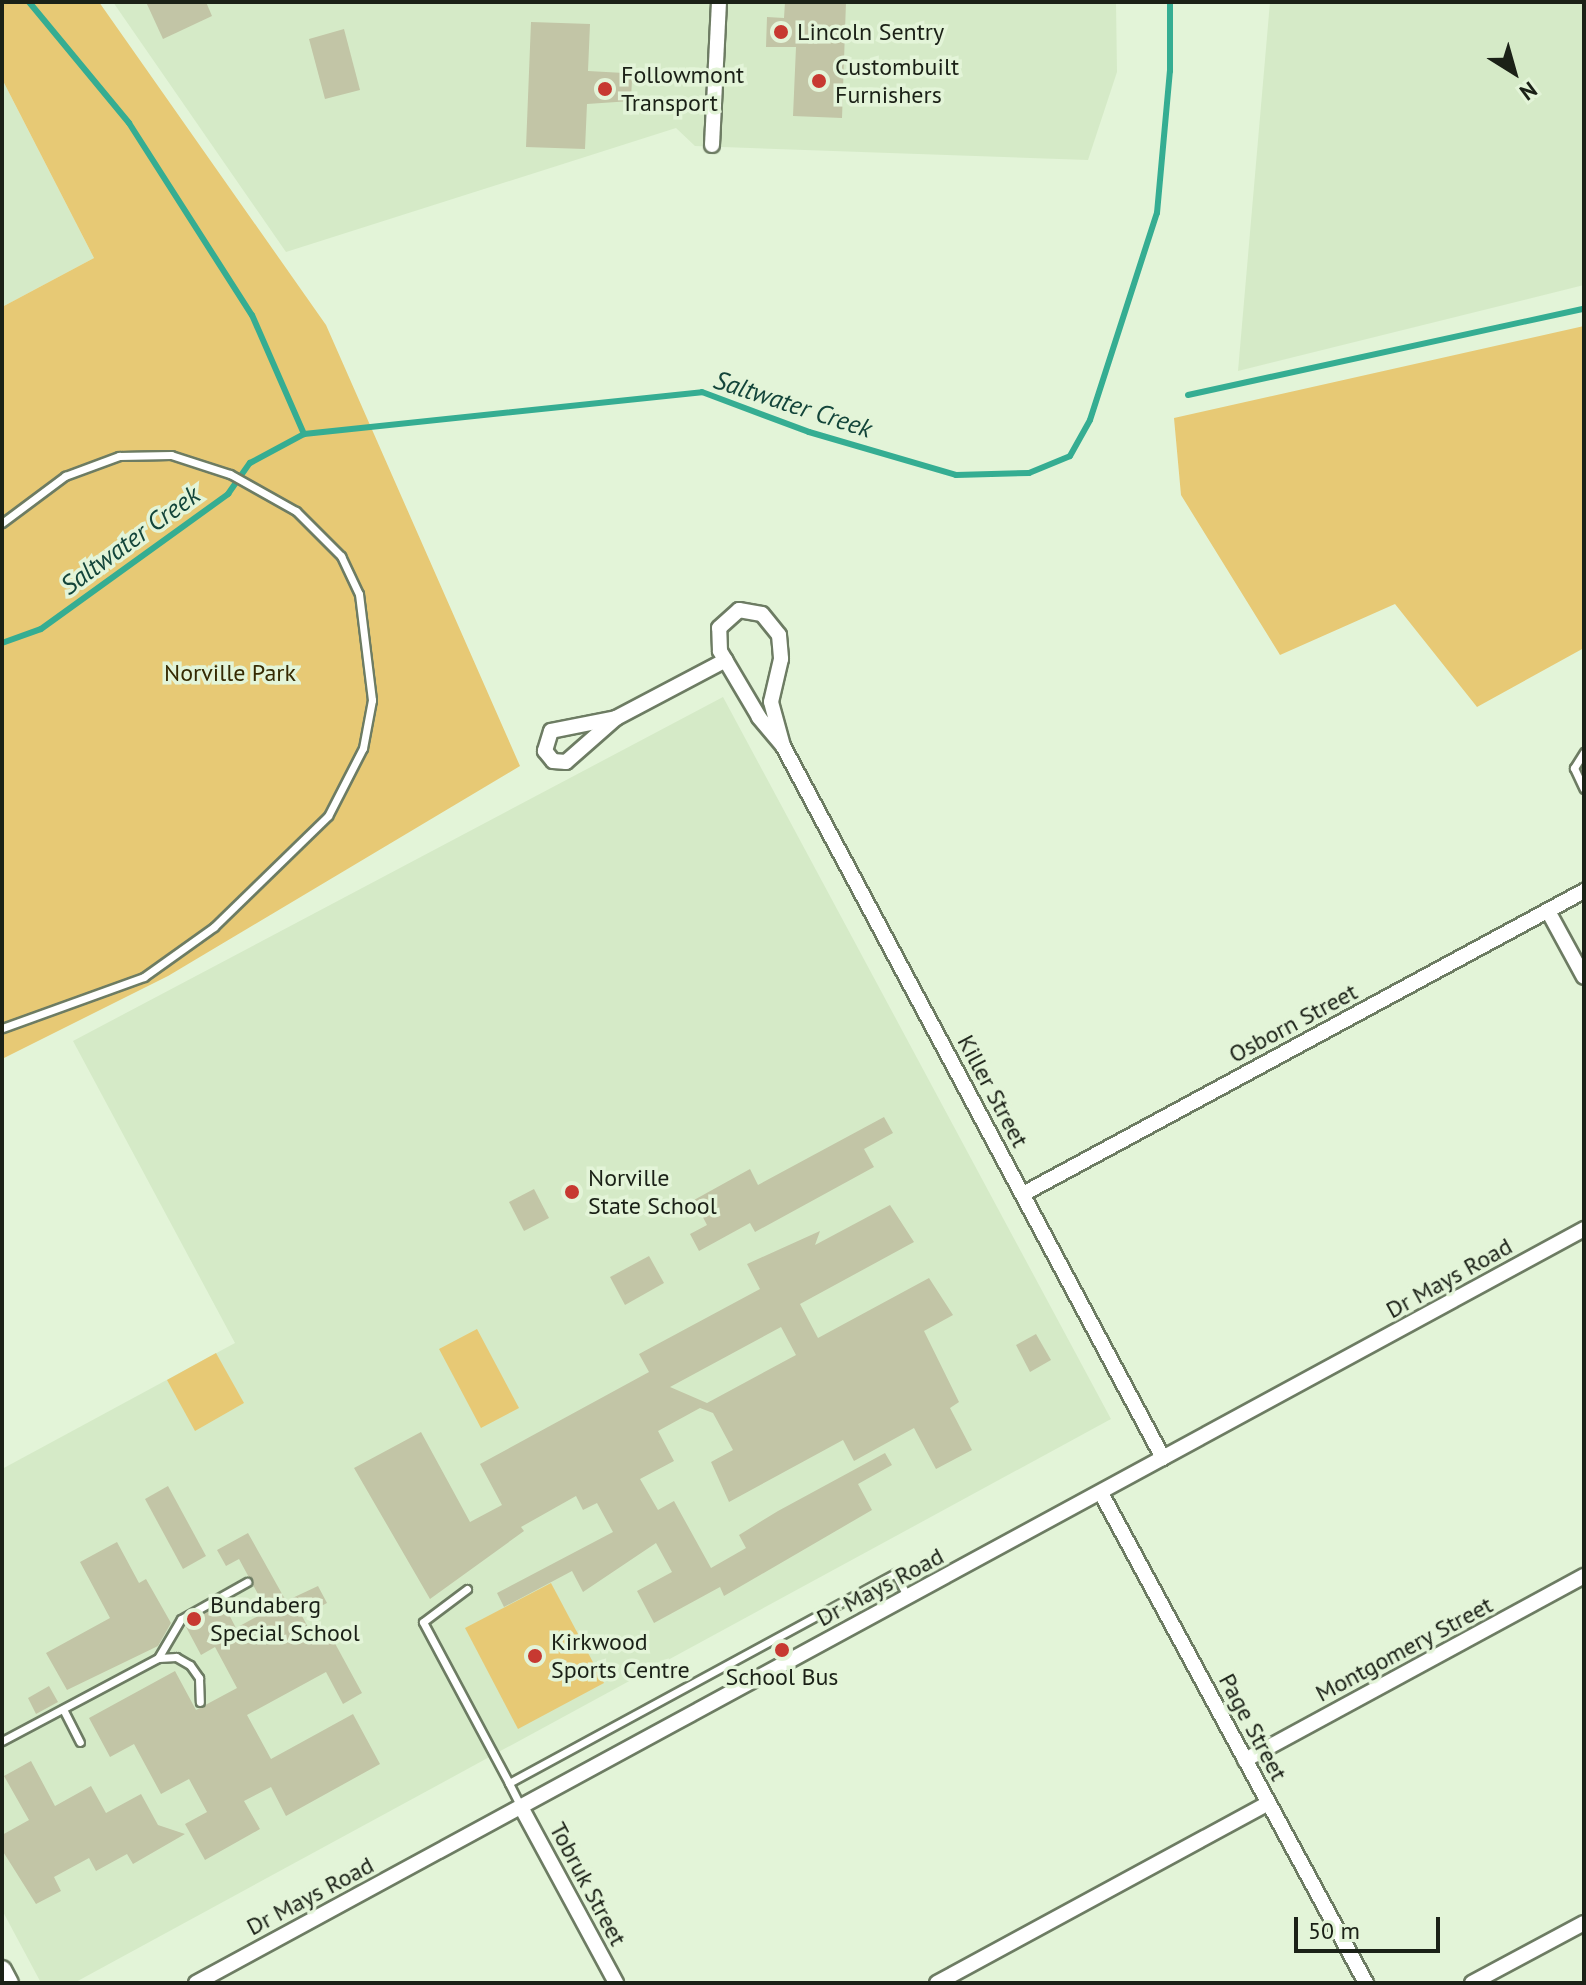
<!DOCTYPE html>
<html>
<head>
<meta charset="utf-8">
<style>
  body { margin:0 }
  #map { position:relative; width:1586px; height:1985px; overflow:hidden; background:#e3f4d8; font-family:"PT Sans",sans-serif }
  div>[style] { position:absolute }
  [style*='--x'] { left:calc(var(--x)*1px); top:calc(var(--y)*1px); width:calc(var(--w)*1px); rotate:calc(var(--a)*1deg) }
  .built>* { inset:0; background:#d5eac7 }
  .green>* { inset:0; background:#e7c975 }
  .stream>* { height:6px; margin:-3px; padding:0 3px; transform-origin:3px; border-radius:3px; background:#35ad92 }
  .building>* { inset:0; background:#c2c5a6 }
  .roads { filter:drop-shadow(2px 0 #6d7c63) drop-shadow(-2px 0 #6d7c63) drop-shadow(0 2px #6d7c63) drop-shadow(0 -2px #6d7c63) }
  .service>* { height:7px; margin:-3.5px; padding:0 3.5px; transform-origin:3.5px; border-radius:3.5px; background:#fff }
  .minor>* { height:14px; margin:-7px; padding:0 7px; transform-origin:7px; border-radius:7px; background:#fff }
  .tertiary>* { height:18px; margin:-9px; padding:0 9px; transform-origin:9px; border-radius:9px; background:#fff }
  .dots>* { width:22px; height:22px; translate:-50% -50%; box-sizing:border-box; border:4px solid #e3f4d8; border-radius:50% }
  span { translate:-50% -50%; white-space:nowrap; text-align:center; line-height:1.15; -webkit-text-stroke:7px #e3f4d8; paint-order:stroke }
  .poi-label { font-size:24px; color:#1b2117 }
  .left { translate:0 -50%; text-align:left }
  .park-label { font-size:24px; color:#352902 }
  .street-label { font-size:24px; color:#1b2117 }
  .water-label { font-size:26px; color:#13453a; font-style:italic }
  .frame { position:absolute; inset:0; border:4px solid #1b2117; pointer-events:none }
  .north { position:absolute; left:1474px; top:32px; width:80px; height:80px; -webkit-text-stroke:6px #e3f4d8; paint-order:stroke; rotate:143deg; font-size:22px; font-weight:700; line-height:32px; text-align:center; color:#1b2117 }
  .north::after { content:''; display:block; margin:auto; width:28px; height:36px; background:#1b2117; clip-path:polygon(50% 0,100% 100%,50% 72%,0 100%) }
  .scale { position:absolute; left:1294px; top:1917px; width:146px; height:36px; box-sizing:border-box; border:4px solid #1b2117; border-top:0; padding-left:10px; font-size:24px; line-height:28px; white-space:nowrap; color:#1b2117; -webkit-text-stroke:6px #e3f4d8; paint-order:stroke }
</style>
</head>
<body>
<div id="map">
  <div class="built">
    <div style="clip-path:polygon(113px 2px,1116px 2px,1117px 72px,1088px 160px,695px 146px,676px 128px,286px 252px)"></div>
    <div style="clip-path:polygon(1270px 2px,1584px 2px,1584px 285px,1238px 371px)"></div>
    <div style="clip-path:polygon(2px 79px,94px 258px,2px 307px)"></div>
    <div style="clip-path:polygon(723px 697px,1111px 1419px,74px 1983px,40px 1981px,2px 1910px,2px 1469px,235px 1343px,73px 1041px)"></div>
  </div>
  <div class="green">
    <div style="clip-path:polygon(2px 2px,99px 2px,326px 325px,520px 766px,168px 976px,2px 1059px,2px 307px,94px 258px,2px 79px)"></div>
    <div style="clip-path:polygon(1584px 326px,1584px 648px,1477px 707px,1395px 604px,1280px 655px,1181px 495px,1174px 418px)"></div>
    <div style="clip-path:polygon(477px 1329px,519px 1408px,481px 1428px,439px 1349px)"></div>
    <div style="clip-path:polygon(216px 1353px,244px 1403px,195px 1431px,167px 1380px)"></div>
    <div style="clip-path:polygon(551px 1583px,604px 1683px,518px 1729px,465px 1628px)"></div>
  </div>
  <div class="stream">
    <div style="--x:29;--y:2;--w:157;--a:50.4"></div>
    <div style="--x:129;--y:123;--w:228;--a:57.4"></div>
    <div style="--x:252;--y:315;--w:130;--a:66.4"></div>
    <div style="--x:1188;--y:395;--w:405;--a:-12.3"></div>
    <div style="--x:2;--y:643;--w:41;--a:-19.7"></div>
    <div style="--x:41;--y:629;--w:231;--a:-35.8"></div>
    <div style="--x:228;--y:494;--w:38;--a:-55"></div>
    <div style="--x:250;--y:463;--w:61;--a:-28.2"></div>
    <div style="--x:304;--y:434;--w:400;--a:-6"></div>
    <div style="--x:702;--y:392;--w:114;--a:20.5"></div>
    <div style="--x:809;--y:432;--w:153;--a:16.3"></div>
    <div style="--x:956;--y:475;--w:73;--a:-1.6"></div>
    <div style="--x:1029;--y:473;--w:44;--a:-22.5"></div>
    <div style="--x:1070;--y:456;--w:41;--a:-60.9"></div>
    <div style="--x:1090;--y:420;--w:218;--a:-72.1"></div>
    <div style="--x:1157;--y:213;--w:143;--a:-84.8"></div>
    <div style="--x:1170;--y:71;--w:69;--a:-90"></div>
  </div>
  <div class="building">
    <div style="clip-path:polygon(146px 2px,206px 2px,212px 16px,163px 39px)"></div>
    <div style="clip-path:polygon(785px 2px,846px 2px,842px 118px,793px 116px,796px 47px,766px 47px,767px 17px,784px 18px)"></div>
    <div style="clip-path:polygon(531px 22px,590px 24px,588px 71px,624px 73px,624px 78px,632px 78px,631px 101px,587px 104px,585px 149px,526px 147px)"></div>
    <div style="clip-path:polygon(344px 29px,360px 90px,325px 99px,309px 39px)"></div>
    <div style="clip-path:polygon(884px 1117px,893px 1133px,864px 1149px,874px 1167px,755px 1232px,750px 1223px,699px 1251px,690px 1234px,707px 1225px,694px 1200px,750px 1169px,758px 1185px)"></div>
    <div style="clip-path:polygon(534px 1189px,549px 1218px,524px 1231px,509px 1202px)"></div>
    <div style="clip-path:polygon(evenodd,890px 1205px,914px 1242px,800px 1304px,818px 1338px,929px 1278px,953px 1315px,924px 1331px,959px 1402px,950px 1408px,972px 1450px,936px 1469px,914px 1428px,854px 1461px,843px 1440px,729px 1502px,711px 1462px,733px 1450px,713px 1413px,700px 1408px,658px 1431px,674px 1461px,640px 1479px,658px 1510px,674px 1501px,711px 1568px,746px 1548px,739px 1535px,778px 1511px,885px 1453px,892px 1465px,858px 1484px,872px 1510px,724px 1596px,720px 1587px,654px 1623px,637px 1591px,672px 1572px,656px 1543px,583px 1592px,572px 1571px,504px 1607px,497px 1593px,613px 1532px,597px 1503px,583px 1510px,576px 1496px,521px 1527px,524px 1531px,430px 1599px,354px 1468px,421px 1432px,470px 1522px,502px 1505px,480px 1464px,649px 1372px,639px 1354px,760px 1289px,747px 1264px,820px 1231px,815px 1245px,890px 1205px,781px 1327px,796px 1355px,707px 1403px,670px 1387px,781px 1327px)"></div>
    <div style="clip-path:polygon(649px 1256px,664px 1283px,625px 1305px,610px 1277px)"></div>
    <div style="clip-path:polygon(1036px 1334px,1051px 1360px,1030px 1372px,1016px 1345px)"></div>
    <div style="clip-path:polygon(168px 1486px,206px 1556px,183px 1569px,145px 1499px)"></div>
    <div style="clip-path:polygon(248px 1533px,286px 1601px,318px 1586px,327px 1603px,302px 1616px,317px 1644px,331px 1636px,362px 1693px,343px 1704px,326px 1672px,247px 1715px,271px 1759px,353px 1714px,380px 1764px,286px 1816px,271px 1787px,244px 1801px,260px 1829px,205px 1860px,185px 1824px,207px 1812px,189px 1779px,161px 1794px,134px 1744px,110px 1757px,89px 1718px,175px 1671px,196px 1710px,237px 1688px,215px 1647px,201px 1655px,185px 1625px,223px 1603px,236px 1628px,267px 1611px,239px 1559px,226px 1566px,217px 1550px)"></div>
    <div style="clip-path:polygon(117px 1542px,139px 1583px,146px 1579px,171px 1623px,158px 1646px,67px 1690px,46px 1653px,110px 1618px,80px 1562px)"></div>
    <div style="clip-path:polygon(49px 1686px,58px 1702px,36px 1714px,28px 1698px)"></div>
    <div style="clip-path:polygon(31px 1761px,55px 1806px,91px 1786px,106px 1813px,141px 1794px,158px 1825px,185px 1834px,133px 1864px,127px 1854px,96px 1871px,89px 1858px,54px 1877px,61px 1891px,36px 1904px,2px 1850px,2px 1835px,29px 1820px,4px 1776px)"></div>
  </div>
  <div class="roads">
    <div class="service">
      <div style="--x:2;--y:523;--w:79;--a:-36.7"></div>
      <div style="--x:65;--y:476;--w:58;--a:-20.3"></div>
      <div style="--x:119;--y:456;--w:52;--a:-1.1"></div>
      <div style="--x:171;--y:455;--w:62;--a:17.9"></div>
      <div style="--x:230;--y:474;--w:76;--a:29.3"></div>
      <div style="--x:296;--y:511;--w:64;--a:45"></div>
      <div style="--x:341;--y:556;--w:42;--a:64.7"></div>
      <div style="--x:359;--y:594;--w:107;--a:83"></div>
      <div style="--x:372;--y:700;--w:49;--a:100.6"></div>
      <div style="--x:363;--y:748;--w:76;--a:117.2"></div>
      <div style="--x:328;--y:816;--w:159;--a:135.8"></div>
      <div style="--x:214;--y:927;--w:86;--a:144.5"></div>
      <div style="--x:144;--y:977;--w:151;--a:160.2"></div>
      <div style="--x:1584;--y:752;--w:19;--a:122"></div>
      <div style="--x:1574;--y:768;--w:23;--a:65"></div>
      <div style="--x:467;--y:1589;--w:55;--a:143.1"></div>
      <div style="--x:423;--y:1622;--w:183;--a:61.9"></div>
      <div style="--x:159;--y:1658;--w:17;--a:-3"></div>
      <div style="--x:176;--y:1657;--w:16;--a:30"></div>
      <div style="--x:190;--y:1665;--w:16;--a:55"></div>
      <div style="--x:199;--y:1678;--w:24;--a:88"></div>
      <div style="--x:63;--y:1709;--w:37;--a:63"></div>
      <div style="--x:2;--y:1741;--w:177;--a:-28"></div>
      <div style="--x:158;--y:1658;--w:45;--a:-59.5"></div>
      <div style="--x:181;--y:1619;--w:76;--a:-29.3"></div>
      <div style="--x:521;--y:1807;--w:27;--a:-117"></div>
      <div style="--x:509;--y:1783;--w:439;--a:-28.5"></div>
      <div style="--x:895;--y:1573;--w:27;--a:62"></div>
    </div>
    <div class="minor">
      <div style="--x:712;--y:145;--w:143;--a:-87.2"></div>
      <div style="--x:616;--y:718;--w:66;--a:168.7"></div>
      <div style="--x:551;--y:731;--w:21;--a:107"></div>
      <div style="--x:545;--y:751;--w:13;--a:51"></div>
      <div style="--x:553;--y:761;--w:13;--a:4"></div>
      <div style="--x:566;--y:762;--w:67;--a:-41.3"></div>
      <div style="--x:616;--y:718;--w:124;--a:-27.8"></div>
      <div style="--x:783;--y:746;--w:38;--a:-130"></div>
      <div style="--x:759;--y:717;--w:77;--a:-120.6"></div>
      <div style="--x:720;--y:651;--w:23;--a:-92"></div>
      <div style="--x:719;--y:628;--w:27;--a:-42"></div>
      <div style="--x:739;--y:610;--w:23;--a:10"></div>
      <div style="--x:762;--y:614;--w:27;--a:51"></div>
      <div style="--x:779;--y:635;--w:24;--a:85"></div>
      <div style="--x:781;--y:659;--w:44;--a:103.1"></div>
      <div style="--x:771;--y:702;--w:46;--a:74.7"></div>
      <div style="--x:783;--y:746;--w:807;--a:61.91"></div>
      <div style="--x:1548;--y:911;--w:75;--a:61.4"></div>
      <div style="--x:1023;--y:1194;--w:638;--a:-28.37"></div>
      <div style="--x:1101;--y:1493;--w:557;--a:61.59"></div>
      <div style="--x:1245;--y:1760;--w:386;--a:-28.5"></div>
      <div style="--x:521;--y:1807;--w:200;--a:61.6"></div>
      <div style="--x:196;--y:1983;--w:1580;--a:-28.51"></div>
      <div style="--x:937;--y:1983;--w:377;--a:-28.5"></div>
      <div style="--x:1472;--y:1983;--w:127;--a:-28.2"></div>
    </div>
    <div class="tertiary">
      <div style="--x:2;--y:1970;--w:15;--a:62"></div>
    </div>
  </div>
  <div class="dots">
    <div style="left:781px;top:32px;background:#c73931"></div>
    <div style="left:819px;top:81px;background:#c73931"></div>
    <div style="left:605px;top:89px;background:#c73931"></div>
    <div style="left:572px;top:1192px;background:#c73931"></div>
    <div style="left:194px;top:1619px;background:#c73931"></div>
    <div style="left:782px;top:1650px;background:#c73931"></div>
    <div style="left:535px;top:1656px;background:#c73931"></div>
  </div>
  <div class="poi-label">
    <span class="left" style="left:797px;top:32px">Lincoln Sentry</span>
    <span class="left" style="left:835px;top:81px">Custombuilt<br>Furnishers</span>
    <span class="left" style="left:621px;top:89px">Followmont<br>Transport</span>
    <span class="left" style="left:588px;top:1192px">Norville<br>State School</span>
    <span class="left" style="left:210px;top:1619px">Bundaberg<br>Special School</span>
    <span class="left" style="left:551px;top:1656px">Kirkwood<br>Sports Centre</span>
    <span style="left:782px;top:1677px">School Bus</span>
  </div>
  <div class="park-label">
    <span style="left:230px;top:673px">Norville Park</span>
  </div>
  <div class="street-label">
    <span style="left:1293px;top:1023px;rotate:-28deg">Osborn Street</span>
    <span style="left:993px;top:1091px;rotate:62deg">Killer Street</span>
    <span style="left:1449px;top:1278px;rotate:-29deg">Dr Mays Road</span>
    <span style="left:880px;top:1587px;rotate:-28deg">Dr Mays Road</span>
    <span style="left:1404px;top:1649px;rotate:-28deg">Montgomery Street</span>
    <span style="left:1253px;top:1727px;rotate:62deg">Page Street</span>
    <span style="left:588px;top:1884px;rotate:62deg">Tobruk Street</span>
    <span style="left:310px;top:1896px;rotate:-28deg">Dr Mays Road</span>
  </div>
  <div class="water-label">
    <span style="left:793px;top:404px;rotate:18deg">Saltwater Creek</span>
    <span style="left:130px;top:540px;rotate:-36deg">Saltwater Creek</span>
  </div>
  <div class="frame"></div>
  <div class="north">N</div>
  <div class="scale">50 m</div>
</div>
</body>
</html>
